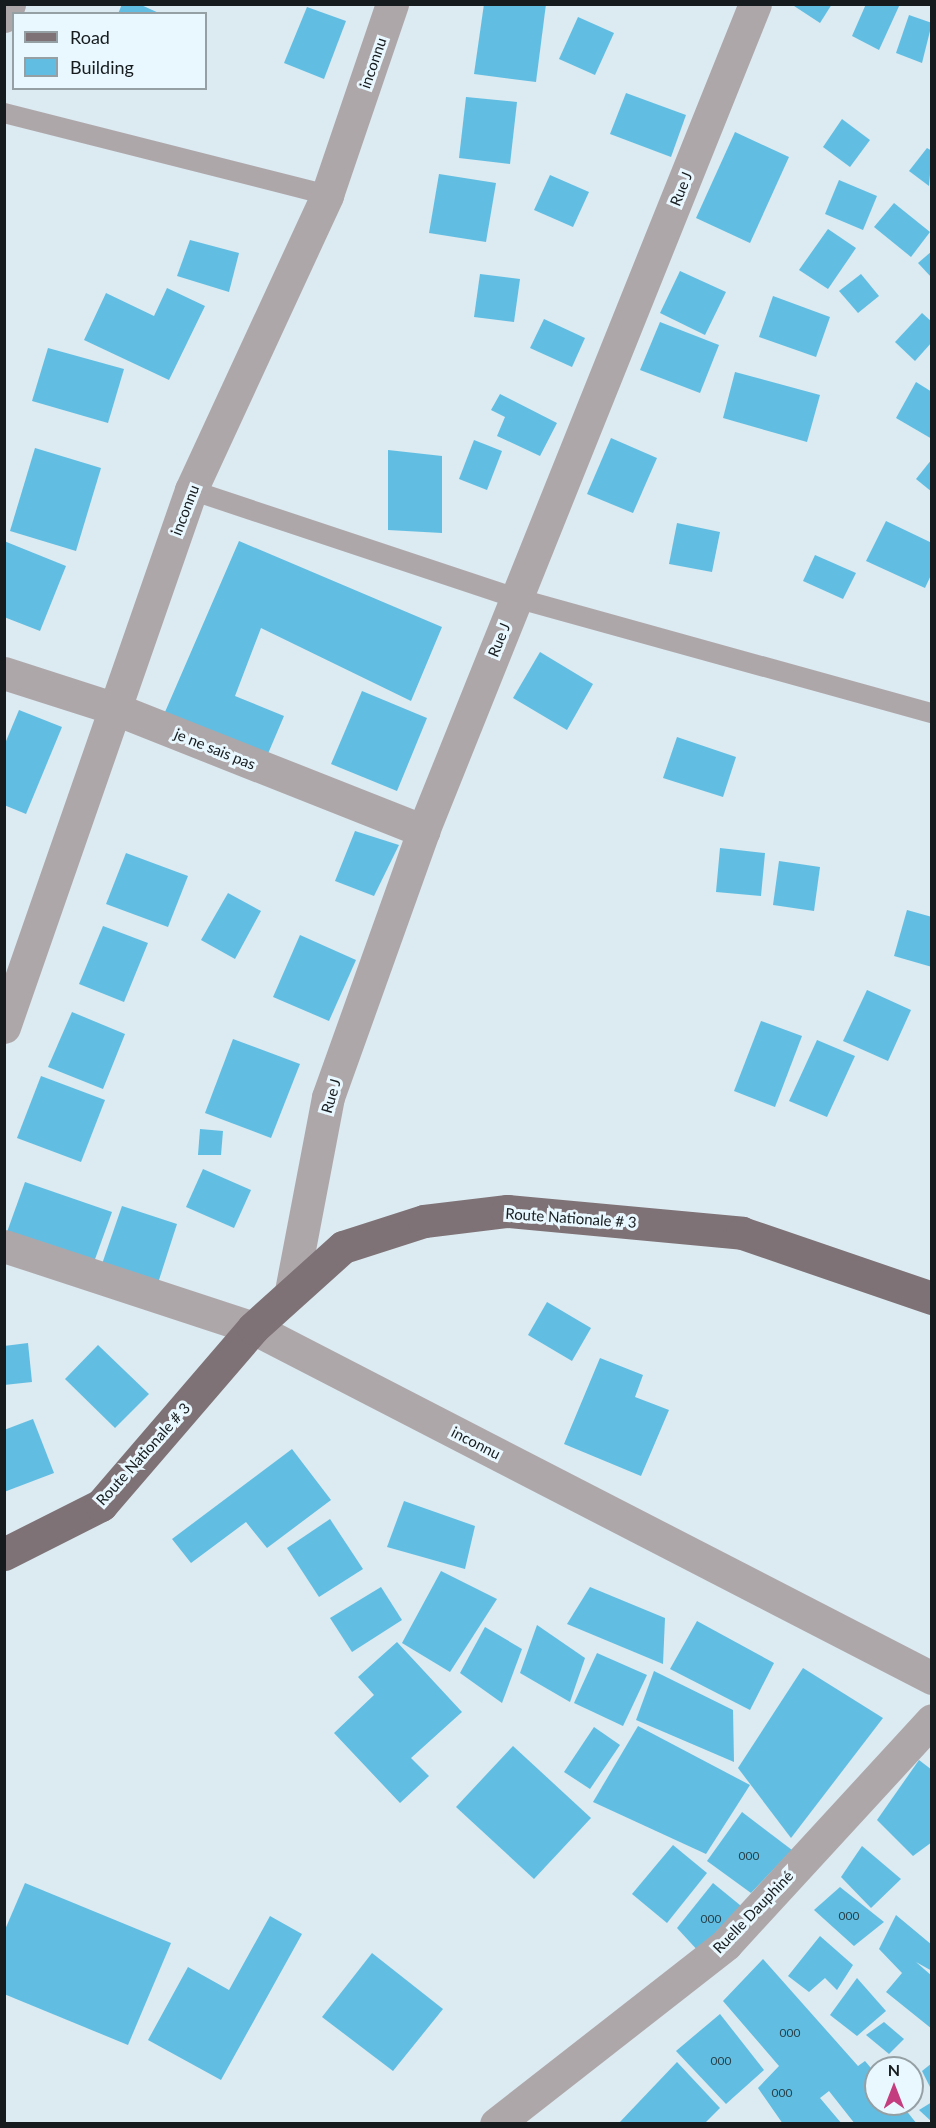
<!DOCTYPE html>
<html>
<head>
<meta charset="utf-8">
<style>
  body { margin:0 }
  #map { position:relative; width:936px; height:2128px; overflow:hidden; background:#dceaf1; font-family:Lato,sans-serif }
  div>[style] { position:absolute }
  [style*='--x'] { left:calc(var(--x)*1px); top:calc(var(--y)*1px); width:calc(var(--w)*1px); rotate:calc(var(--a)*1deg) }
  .building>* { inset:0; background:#61bee2 }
  .service>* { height:20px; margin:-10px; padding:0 10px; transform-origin:10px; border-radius:10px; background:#aea7aa }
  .minor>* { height:33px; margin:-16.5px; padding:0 16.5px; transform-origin:16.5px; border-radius:16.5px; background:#aea7aa }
  .tertiary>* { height:33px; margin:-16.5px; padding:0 16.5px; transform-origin:16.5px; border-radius:16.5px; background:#aea7aa }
  .primary>* { height:33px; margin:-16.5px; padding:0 16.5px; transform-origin:16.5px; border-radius:16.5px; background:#7e7276 }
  span { translate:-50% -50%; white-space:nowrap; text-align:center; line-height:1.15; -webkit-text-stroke:6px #e9f8fe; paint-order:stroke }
  .number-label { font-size:12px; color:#29444f }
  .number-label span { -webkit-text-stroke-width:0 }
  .street-label { font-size:15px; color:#161b1e }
  .frame { position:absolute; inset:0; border:6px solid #161b1e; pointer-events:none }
  .legend { position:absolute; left:12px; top:12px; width:195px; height:78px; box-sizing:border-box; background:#e9f8fe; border:2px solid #95a0a4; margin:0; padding:8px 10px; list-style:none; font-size:18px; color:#161b1e }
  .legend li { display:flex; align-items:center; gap:12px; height:30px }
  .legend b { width:30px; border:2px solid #95a0a4 }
  .north { position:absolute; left:864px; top:2056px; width:60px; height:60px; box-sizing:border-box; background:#e9f8fe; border:2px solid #95a0a4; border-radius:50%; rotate:0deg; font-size:16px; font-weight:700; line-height:24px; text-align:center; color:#161b1e }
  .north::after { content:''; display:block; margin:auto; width:21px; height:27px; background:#c43e7f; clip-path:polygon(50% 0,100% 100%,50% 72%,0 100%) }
</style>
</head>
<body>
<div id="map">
  <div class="building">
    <div style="clip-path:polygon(122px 4px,139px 4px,161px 14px,118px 14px)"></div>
    <div style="clip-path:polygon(484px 4px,546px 4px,536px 82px,474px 74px)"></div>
    <div style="clip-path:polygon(791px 4px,832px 4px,820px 23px)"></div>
    <div style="clip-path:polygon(866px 4px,900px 4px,879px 50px,852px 36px)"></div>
    <div style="clip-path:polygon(307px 7px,346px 21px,324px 79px,284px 63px)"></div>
    <div style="clip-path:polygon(909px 15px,932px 23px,922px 63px,896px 53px)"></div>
    <div style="clip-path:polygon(578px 17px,614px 33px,595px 75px,559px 59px)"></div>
    <div style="clip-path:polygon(626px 93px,686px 115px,671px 157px,610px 134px)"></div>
    <div style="clip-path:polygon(466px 97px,517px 102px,510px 164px,459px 158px)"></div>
    <div style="clip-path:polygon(842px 119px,870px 140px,850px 167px,823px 147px)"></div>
    <div style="clip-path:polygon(735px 132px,789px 157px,750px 243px,696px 218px)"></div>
    <div style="clip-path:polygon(927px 148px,932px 151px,929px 186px,909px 171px)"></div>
    <div style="clip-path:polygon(439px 174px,496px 183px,486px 242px,429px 233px)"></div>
    <div style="clip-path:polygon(550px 175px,589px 192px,573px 227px,534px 210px)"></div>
    <div style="clip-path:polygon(839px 180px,877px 196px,863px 230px,825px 214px)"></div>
    <div style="clip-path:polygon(894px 203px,930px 232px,911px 257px,874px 227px)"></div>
    <div style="clip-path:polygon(828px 229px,856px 248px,828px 289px,799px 270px)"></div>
    <div style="clip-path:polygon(190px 240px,239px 253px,229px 292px,177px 276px)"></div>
    <div style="clip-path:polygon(932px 251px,932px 278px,918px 263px)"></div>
    <div style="clip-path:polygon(680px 271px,726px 292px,705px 335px,660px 313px)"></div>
    <div style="clip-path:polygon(480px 274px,520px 279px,514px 322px,474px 317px)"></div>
    <div style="clip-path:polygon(861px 274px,879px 296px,858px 313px,839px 291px)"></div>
    <div style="clip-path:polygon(167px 288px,205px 306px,169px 380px,84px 340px,106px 293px,154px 316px)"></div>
    <div style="clip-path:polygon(773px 296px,830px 317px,816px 357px,759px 337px)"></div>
    <div style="clip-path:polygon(922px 313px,932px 322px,932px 342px,915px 361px,895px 342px)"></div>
    <div style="clip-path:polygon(544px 319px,585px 338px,572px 367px,530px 348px)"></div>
    <div style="clip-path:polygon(660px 322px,719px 345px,700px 393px,640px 370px)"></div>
    <div style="clip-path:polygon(48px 348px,124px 369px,108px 423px,32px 401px)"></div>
    <div style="clip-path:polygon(735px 372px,820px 395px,807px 442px,723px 418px)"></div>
    <div style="clip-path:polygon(916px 382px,932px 392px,932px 439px,896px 418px)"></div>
    <div style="clip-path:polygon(500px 394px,557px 423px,540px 456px,497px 436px,505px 417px,491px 410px)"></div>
    <div style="clip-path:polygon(611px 438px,657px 458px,633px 513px,587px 494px)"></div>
    <div style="clip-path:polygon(474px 440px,502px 451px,487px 490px,459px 479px)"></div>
    <div style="clip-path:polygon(35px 448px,101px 468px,76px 551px,10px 531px)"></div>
    <div style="clip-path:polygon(388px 450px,442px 456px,442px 533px,388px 530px)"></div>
    <div style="clip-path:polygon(932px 459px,932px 492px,916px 479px)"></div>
    <div style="clip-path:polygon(886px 521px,932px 543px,932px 573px,925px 588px,866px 561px)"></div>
    <div style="clip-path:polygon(677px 523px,720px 532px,712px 572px,669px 564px)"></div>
    <div style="clip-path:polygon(4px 541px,66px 566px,40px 631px,4px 617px)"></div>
    <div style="clip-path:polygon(239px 541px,442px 627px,411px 701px,261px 628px,235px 696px,284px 716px,267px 756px,165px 712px)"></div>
    <div style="clip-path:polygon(815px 555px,856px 573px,843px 599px,803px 581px)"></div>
    <div style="clip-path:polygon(540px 652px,593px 684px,567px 730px,513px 698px)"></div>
    <div style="clip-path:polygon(362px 691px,427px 718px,397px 791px,331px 764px)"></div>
    <div style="clip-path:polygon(19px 710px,62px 727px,26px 814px,4px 805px,4px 746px)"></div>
    <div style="clip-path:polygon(677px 737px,736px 757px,723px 797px,663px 778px)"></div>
    <div style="clip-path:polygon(355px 831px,399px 845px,374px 896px,335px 881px)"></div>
    <div style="clip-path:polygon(720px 848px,765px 853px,761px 896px,716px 892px)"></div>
    <div style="clip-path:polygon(126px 853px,188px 876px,168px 927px,106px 904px)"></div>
    <div style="clip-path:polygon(779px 861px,820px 867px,814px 911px,773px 905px)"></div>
    <div style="clip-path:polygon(228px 893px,261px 911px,235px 959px,201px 940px)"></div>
    <div style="clip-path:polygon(907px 910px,932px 917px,932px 967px,894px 956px)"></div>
    <div style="clip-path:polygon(103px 926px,148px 943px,124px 1002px,79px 984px)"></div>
    <div style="clip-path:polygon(300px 935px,356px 960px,329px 1021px,273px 997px)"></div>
    <div style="clip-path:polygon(867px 990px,911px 1010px,888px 1061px,843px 1041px)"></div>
    <div style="clip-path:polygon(72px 1012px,125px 1034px,103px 1089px,48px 1067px)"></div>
    <div style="clip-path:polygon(761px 1021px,802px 1036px,775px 1107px,734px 1091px)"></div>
    <div style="clip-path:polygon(233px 1039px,300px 1064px,271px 1138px,205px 1113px)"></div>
    <div style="clip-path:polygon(817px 1040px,855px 1056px,827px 1117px,789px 1101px)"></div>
    <div style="clip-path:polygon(41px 1076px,105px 1100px,81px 1162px,17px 1138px)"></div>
    <div style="clip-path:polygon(200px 1129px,223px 1131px,221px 1155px,198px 1155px)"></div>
    <div style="clip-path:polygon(203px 1169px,251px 1190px,234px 1228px,186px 1207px)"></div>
    <div style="clip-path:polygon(25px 1182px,112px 1212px,94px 1262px,7px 1232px)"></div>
    <div style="clip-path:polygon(122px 1206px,177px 1224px,158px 1283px,102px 1264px)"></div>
    <div style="clip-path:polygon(547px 1302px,591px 1328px,572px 1361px,528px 1335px)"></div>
    <div style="clip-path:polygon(28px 1343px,32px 1382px,4px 1385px,4px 1346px)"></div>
    <div style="clip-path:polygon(98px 1345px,149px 1394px,115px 1428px,65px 1379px)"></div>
    <div style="clip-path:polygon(600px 1358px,643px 1375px,635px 1397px,669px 1410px,641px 1476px,564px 1444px)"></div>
    <div style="clip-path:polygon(33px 1419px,54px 1473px,4px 1492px,4px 1430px)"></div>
    <div style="clip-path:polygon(292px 1449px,331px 1500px,267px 1548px,246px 1522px,191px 1563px,172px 1539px)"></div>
    <div style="clip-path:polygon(404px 1501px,475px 1526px,465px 1569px,387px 1547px)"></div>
    <div style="clip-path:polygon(330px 1519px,363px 1569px,319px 1597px,287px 1548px)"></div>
    <div style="clip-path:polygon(441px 1571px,497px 1599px,450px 1672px,402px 1643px)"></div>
    <div style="clip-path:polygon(381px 1587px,402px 1620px,352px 1652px,330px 1618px)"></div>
    <div style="clip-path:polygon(590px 1587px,665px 1618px,663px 1664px,567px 1624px)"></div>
    <div style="clip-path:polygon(697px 1621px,774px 1663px,750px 1710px,670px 1669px)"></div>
    <div style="clip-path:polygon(537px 1625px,585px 1658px,570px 1702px,520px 1673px)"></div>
    <div style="clip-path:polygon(485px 1627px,522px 1649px,502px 1703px,460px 1673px)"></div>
    <div style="clip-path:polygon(397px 1642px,462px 1712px,411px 1758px,429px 1776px,400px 1803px,334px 1733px,374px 1695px,358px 1677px)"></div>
    <div style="clip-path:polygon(597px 1653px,647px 1675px,623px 1726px,574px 1703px)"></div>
    <div style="clip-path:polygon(803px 1668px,883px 1718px,791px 1838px,738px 1768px)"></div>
    <div style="clip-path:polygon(654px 1671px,733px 1710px,734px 1762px,636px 1720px)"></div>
    <div style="clip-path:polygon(638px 1726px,750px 1785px,706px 1854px,593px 1802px)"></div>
    <div style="clip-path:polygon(594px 1727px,620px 1745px,590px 1789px,564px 1772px)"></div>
    <div style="clip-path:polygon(513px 1746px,591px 1818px,534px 1879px,456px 1807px)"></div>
    <div style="clip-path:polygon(919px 1760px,932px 1770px,932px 1842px,913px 1856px,877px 1820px)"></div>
    <div style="clip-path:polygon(742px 1812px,792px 1850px,751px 1893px,707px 1861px)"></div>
    <div style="clip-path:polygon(673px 1845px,707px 1873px,667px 1923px,632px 1894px)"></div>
    <div style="clip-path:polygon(862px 1846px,901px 1879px,871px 1908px,841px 1877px)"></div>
    <div style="clip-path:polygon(25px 1883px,171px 1943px,128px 2045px,4px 1994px,4px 1932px)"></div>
    <div style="clip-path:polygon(713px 1883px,746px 1910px,700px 1953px,677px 1928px)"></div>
    <div style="clip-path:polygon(840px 1887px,884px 1922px,854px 1946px,814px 1910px)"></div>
    <div style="clip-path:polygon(896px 1915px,932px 1945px,932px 1971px,916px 1962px,932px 1976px,932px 2029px,886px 1992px,902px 1973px,879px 1949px)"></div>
    <div style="clip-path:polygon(270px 1916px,302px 1934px,221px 2080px,148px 2040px,188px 1967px,229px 1990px)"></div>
    <div style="clip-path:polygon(820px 1936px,853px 1965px,837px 1990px,825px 1978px,809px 1992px,788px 1976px)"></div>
    <div style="clip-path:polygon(372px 1953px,443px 2009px,393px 2071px,322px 2017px)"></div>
    <div style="clip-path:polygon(763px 1959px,858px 2066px,865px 2061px,876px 2074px,876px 2104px,901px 2104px,917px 2124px,855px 2124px,829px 2091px,820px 2098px,842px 2124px,783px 2124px,758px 2088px,779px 2066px,723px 2001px)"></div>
    <div style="clip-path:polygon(857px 1978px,886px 2011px,857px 2036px,830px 2015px)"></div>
    <div style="clip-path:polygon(720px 2014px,764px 2070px,726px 2104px,676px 2051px)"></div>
    <div style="clip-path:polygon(884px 2022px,904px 2039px,889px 2054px,866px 2035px)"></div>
    <div style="clip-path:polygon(677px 2062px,720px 2108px,704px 2124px,618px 2124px)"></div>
    <div style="clip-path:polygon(932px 2063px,932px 2091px,922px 2071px)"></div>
    <div style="clip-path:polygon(932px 2102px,932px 2122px,919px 2110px)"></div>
  </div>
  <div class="service">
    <div style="--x:4;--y:113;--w:333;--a:14.2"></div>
    <div style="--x:191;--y:490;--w:342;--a:18.4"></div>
    <div style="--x:516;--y:598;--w:432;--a:15.5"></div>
  </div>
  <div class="minor">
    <div style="--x:4;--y:673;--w:114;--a:17.8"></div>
    <div style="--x:113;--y:708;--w:334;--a:21.6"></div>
    <div style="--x:4;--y:1027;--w:569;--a:-70.8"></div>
    <div style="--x:191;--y:490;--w:325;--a:-65.2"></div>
    <div style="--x:327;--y:195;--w:202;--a:-71.2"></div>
    <div style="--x:4;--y:1246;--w:262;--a:18.2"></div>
    <div style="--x:253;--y:1328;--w:764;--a:27.27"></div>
    <div style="--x:291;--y:1291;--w:197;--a:-79.2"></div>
    <div style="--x:328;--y:1097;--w:282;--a:-70.3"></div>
    <div style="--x:423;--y:831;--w:891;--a:-68.13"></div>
  </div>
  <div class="tertiary">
    <div style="--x:4;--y:16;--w:13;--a:-67"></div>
    <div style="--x:496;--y:2124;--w:292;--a:-38"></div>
    <div style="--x:726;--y:1944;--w:304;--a:-47.4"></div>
  </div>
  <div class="primary">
    <div style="--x:4;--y:1554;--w:109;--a:-26.8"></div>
    <div style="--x:101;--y:1505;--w:233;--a:-49.3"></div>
    <div style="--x:253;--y:1328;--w:121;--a:-42"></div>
    <div style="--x:343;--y:1247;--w:85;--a:-17.8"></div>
    <div style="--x:424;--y:1221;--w:84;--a:-6.9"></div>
    <div style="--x:507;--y:1211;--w:236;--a:5.3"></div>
    <div style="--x:742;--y:1233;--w:201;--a:18.9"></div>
  </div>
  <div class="number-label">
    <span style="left:749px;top:1856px">000</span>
    <span style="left:849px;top:1916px">000</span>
    <span style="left:711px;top:1919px">000</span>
    <span style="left:790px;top:2033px">000</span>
    <span style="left:721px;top:2061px">000</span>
    <span style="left:782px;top:2093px">000</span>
  </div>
  <div class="street-label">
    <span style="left:373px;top:63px;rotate:-71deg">inconnu</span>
    <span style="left:681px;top:189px;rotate:-68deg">Rue J</span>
    <span style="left:185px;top:510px;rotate:-69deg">inconnu</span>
    <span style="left:499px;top:640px;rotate:-68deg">Rue J</span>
    <span style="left:215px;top:749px;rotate:22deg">je ne sais pas</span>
    <span style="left:331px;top:1096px;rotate:-74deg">Rue J</span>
    <span style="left:571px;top:1218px;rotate:4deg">Route Nationale # 3</span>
    <span style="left:476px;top:1443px;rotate:27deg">inconnu</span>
    <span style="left:143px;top:1454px;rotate:-48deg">Route Nationale # 3</span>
    <span style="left:753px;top:1912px;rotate:-46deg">Ruelle Dauphiné</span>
  </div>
  <div class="frame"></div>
  <ul class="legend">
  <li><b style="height:8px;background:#7e7276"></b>Road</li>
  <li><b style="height:16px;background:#61bee2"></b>Building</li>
  </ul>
  <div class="north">N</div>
</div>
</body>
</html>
